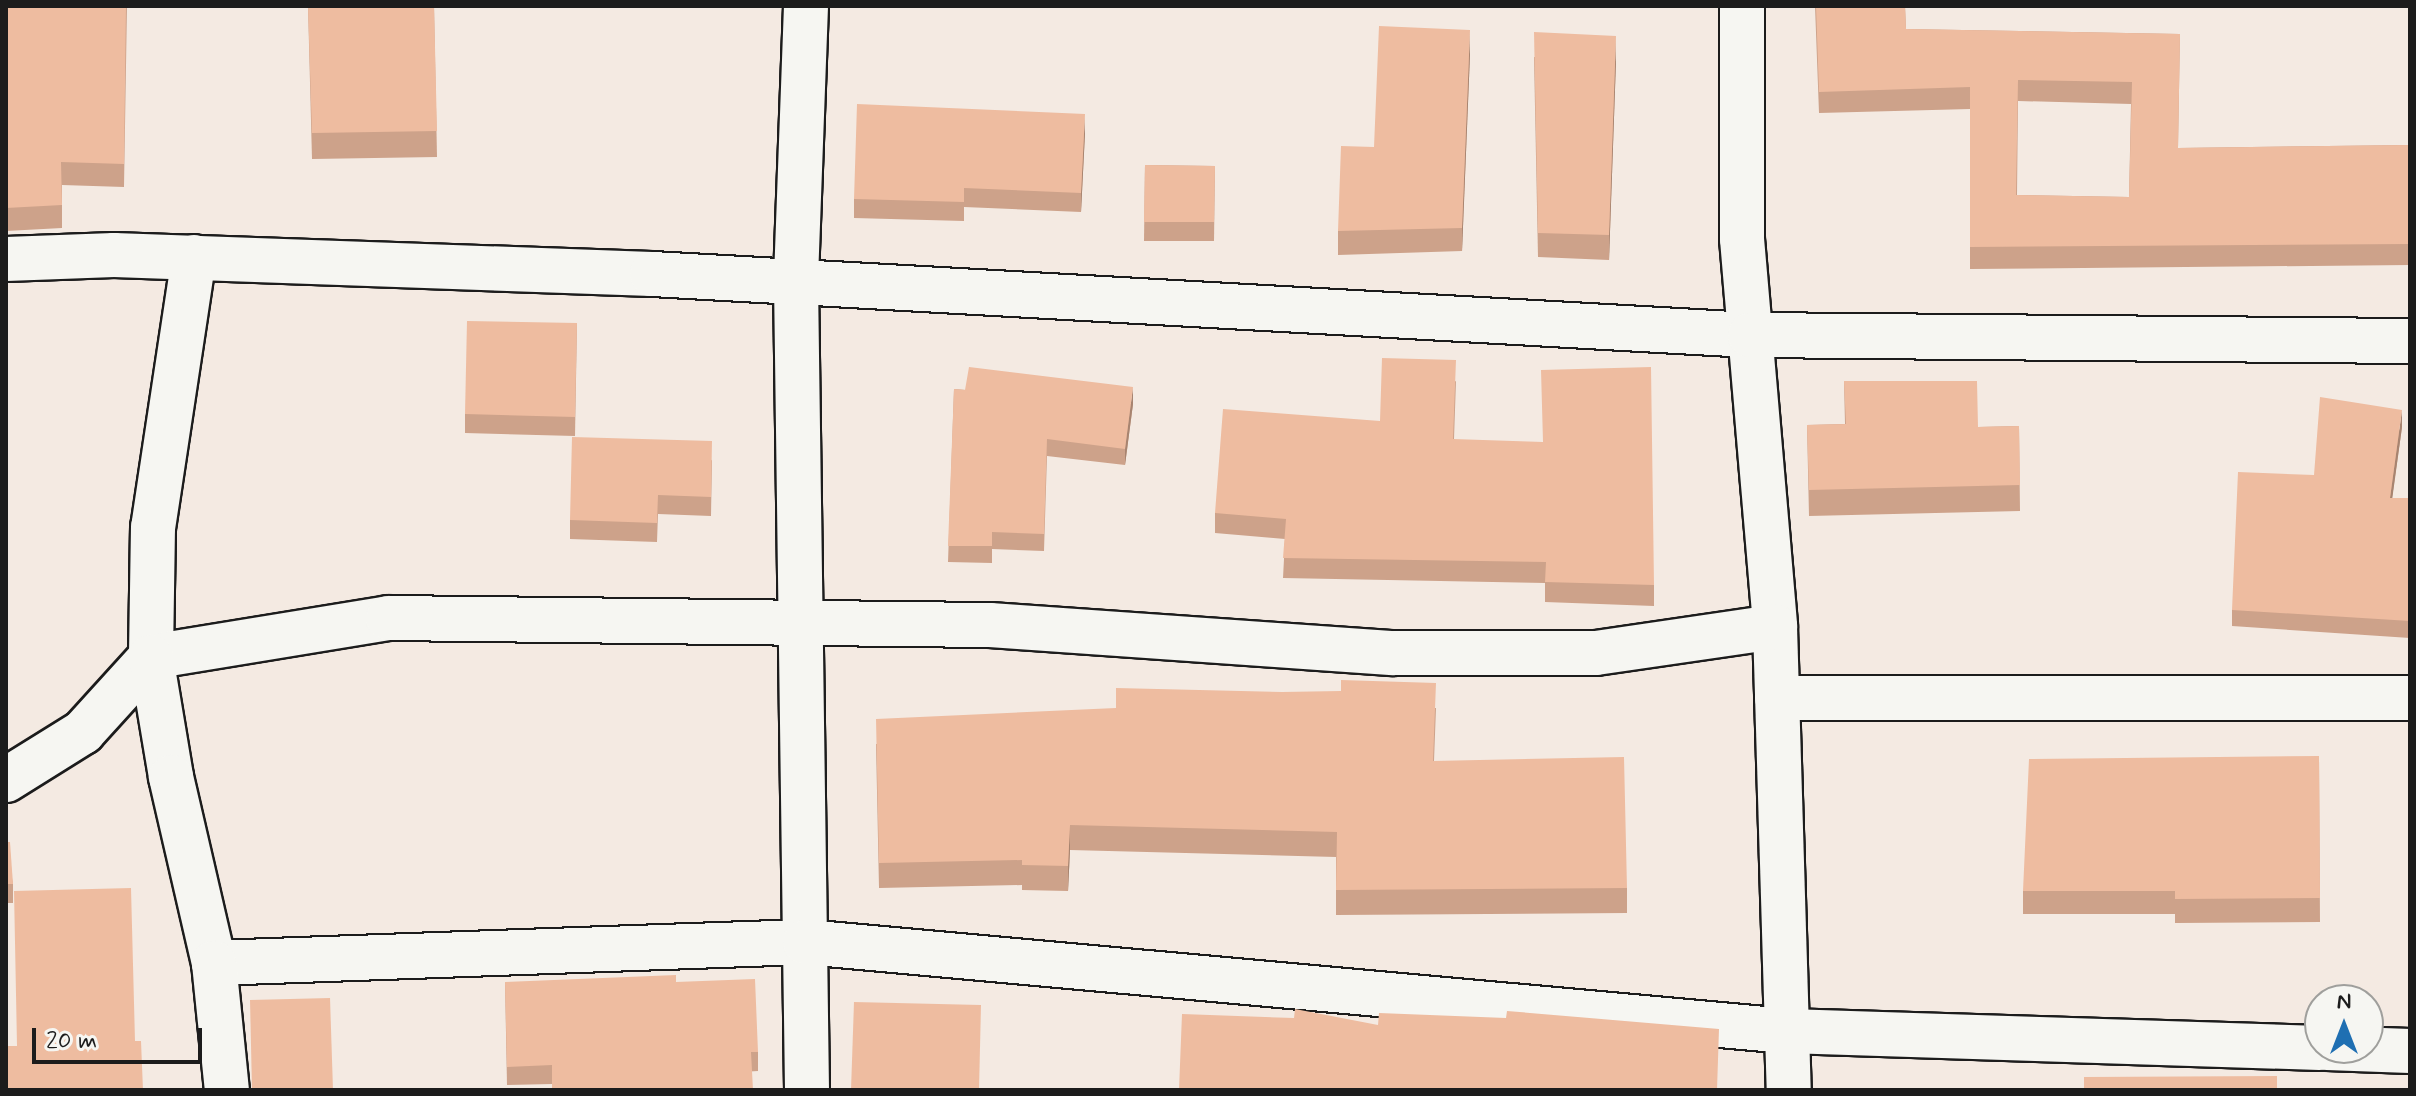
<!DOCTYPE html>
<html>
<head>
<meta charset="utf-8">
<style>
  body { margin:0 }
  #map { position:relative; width:2416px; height:1096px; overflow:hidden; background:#f4eae2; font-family:Mynerve,sans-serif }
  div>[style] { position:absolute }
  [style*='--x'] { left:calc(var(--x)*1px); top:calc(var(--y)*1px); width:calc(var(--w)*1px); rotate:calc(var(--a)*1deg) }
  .roads { filter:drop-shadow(2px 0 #1c1c1c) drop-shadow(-2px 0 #1c1c1c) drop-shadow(0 2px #1c1c1c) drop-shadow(0 -2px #1c1c1c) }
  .minor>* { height:44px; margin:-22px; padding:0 22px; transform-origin:22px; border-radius:22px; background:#f6f6f2 }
  .wall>* { inset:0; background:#cda28a }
  .shaded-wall>* { inset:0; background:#a78470 }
  .building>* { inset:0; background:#eebca0 }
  span { translate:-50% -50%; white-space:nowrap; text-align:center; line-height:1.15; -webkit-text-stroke:8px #f6f6f2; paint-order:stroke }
  .frame { position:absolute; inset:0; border:8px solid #1c1c1c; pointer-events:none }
  .north { position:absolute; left:2304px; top:984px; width:80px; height:80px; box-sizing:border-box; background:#f6f6f2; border:2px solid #9f9f9c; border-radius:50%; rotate:0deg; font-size:22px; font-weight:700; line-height:32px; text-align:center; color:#1c1c1c }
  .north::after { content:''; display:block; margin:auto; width:28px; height:36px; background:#1f6fb2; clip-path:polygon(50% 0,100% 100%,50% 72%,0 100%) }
  .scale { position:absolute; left:32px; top:1028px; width:170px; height:36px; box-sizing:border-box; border:4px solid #1c1c1c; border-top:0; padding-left:10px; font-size:24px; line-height:28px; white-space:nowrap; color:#1c1c1c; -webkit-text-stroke:6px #f6f6f2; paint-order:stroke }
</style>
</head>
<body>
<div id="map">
  <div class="roads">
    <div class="minor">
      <div style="--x:806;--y:6;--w:276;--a:92.1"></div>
      <div style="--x:796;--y:282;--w:808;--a:89.22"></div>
      <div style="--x:1742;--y:6;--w:233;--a:90"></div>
      <div style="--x:1742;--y:239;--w:389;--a:85.1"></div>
      <div style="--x:1775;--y:627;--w:463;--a:88.3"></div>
      <div style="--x:194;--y:257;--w:273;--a:98.6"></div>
      <div style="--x:153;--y:527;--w:130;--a:90.9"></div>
      <div style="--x:151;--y:657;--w:240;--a:-9.3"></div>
      <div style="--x:388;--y:618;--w:602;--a:0.67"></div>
      <div style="--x:990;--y:625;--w:405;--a:4"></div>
      <div style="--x:1394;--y:653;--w:202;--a:0"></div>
      <div style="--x:1596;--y:653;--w:181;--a:-8.3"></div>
      <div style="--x:6;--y:259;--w:108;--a:-2.1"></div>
      <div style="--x:114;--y:255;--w:538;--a:2.02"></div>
      <div style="--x:652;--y:274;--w:1100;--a:3.18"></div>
      <div style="--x:1750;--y:335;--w:660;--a:0.52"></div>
      <div style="--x:1777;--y:698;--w:633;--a:0"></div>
      <div style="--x:6;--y:780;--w:91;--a:-31.9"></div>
      <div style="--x:83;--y:732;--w:101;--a:-47.8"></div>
      <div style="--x:151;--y:657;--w:122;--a:80.5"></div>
      <div style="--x:171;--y:777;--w:191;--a:77"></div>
      <div style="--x:214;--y:963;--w:591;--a:-2.04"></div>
      <div style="--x:805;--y:942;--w:986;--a:5.18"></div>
      <div style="--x:1787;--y:1031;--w:533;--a:1.83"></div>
      <div style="--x:214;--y:963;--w:128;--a:84.2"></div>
      <div style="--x:2327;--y:1048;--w:83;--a:2.1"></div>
    </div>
  </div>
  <div class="wall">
    <div style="clip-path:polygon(6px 6px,127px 6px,124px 187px,62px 185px,62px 228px,6px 231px)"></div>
    <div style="clip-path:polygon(308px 6px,434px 6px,437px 157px,312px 159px)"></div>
    <div style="clip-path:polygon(evenodd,1815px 6px,1905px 6px,1906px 29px,2180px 34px,2178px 148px,2410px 145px,2410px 265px,1970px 269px,1970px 109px,1819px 113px,1815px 6px,2018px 101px,2131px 104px,2129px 197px,2017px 195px,2018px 101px)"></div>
    <div style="clip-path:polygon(1470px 54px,1462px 251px,1338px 255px,1338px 231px,1374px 147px)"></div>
    <div style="clip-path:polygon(1534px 57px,1616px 61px,1609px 260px,1538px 257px)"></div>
    <div style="clip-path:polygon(1085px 133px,1081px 212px,964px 207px,964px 221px,854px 218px,854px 199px)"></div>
    <div style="clip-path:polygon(1145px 165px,1215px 166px,1214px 241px,1144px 241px)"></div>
    <div style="clip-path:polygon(577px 323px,575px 436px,465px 433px,465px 414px)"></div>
    <div style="clip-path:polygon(1456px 381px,1454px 439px,1654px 585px,1654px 606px,1545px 602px,1545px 583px,1283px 578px,1285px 539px,1215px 533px,1215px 513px)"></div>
    <div style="clip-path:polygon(1844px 381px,1978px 427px,2019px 426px,2020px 511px,1809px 516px,1807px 425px,1845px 424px)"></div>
    <div style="clip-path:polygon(954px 389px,1133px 404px,1125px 465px,1047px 456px,1044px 551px,992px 549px,992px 563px,948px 562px)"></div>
    <div style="clip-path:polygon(2402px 427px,2392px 498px,2410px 498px,2410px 638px,2232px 626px,2232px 610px)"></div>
    <div style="clip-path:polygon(712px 460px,711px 516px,658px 514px,657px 542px,570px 539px,570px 520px)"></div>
    <div style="clip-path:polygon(1436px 708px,1434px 761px,1627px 888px,1627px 913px,1336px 915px,1336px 857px,1070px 850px,1068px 891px,1022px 890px,1022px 885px,879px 888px,876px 744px)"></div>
    <div style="clip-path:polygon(2319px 756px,2320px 922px,2175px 923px,2175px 914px,2023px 914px,2023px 891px)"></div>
    <div style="clip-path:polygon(6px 842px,13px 884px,13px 903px,6px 903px)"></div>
    <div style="clip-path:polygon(505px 982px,676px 982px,758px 1052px,758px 1071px,552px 1084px,507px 1085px)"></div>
  </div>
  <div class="shaded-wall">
    <div style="clip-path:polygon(1470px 30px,1470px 54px,1462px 251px,1462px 228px)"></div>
    <div style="clip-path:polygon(1616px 36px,1616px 61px,1609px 260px,1609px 235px)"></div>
    <div style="clip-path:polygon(1085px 114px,1085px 133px,1081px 212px,1081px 193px)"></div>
    <div style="clip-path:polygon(1133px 387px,1133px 404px,1125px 465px,1125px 449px)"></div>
    <div style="clip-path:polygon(2402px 410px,2402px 427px,2390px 515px,2390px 498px)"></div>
    <div style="clip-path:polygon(1070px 825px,1070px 850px,1068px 891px,1068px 866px)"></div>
  </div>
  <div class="building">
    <div style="clip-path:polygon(6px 6px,126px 6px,124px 164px,61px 162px,62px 205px,6px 208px)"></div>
    <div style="clip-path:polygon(308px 6px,434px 6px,437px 131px,312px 133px)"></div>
    <div style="clip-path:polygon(evenodd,1816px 6px,1905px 6px,1906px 29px,2180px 34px,2178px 148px,2410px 145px,2410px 244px,1970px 247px,1970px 87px,1819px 92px,1816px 6px,2018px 80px,2132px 82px,2129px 197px,2016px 195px,2018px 80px)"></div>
    <div style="clip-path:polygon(1379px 26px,1470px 30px,1462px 228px,1338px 231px,1341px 146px,1374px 147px)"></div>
    <div style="clip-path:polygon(1534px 32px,1616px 36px,1609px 235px,1538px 233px)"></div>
    <div style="clip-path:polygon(857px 104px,1085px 114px,1081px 193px,964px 188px,964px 202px,854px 199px)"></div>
    <div style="clip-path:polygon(1145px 165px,1215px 166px,1214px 222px,1144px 222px)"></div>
    <div style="clip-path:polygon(467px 321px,577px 323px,575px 417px,465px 414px)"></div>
    <div style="clip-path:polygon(1382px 358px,1456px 360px,1453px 439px,1543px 442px,1541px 370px,1651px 367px,1654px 585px,1545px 582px,1546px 562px,1283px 558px,1286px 519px,1215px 513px,1223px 409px,1380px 421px)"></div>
    <div style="clip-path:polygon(969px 367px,1133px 387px,1125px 449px,1047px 439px,1044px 534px,992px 532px,992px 546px,948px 546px,954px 389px,965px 390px)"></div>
    <div style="clip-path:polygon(1844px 381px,1977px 381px,1978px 427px,2019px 426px,2020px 485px,1809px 490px,1807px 425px,1846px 424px)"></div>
    <div style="clip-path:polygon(2320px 397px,2402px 410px,2390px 498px,2410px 498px,2410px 621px,2232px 610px,2238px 472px,2314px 475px)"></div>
    <div style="clip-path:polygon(572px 437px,712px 441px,711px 497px,658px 495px,657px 523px,570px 520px)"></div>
    <div style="clip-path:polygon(1341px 680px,1436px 683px,1433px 761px,1624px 757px,1627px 888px,1336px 890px,1337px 832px,1070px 825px,1068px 866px,1022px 865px,1022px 860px,879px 863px,876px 719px,1116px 708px,1116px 688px,1282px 692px,1341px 691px)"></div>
    <div style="clip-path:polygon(2319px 756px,2320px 898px,2175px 899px,2175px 891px,2023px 891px,2029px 759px)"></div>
    <div style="clip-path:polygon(6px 842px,10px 842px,13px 884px,6px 884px)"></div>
    <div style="clip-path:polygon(131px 888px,135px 1041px,141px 1041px,143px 1090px,6px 1090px,6px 1046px,17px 1046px,14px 891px)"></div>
    <div style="clip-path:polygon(676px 975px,676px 982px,755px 979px,758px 1052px,751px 1052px,753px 1090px,552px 1090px,552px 1065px,507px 1067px,505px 982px)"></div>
    <div style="clip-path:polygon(330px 998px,333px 1090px,252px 1090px,250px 1000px)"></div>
    <div style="clip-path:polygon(854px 1002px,981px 1005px,979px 1090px,851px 1090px)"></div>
    <div style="clip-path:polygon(1295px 1009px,1378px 1025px,1379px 1013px,1506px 1018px,1507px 1011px,1719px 1029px,1717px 1090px,1179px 1090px,1182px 1014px,1294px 1018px)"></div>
    <div style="clip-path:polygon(2277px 1076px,2277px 1090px,2084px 1090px,2084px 1077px)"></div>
    <div style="clip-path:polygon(2410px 1089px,2410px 1090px,2362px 1090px)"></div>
  </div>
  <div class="frame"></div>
  <div class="north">N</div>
  <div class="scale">20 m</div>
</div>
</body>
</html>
